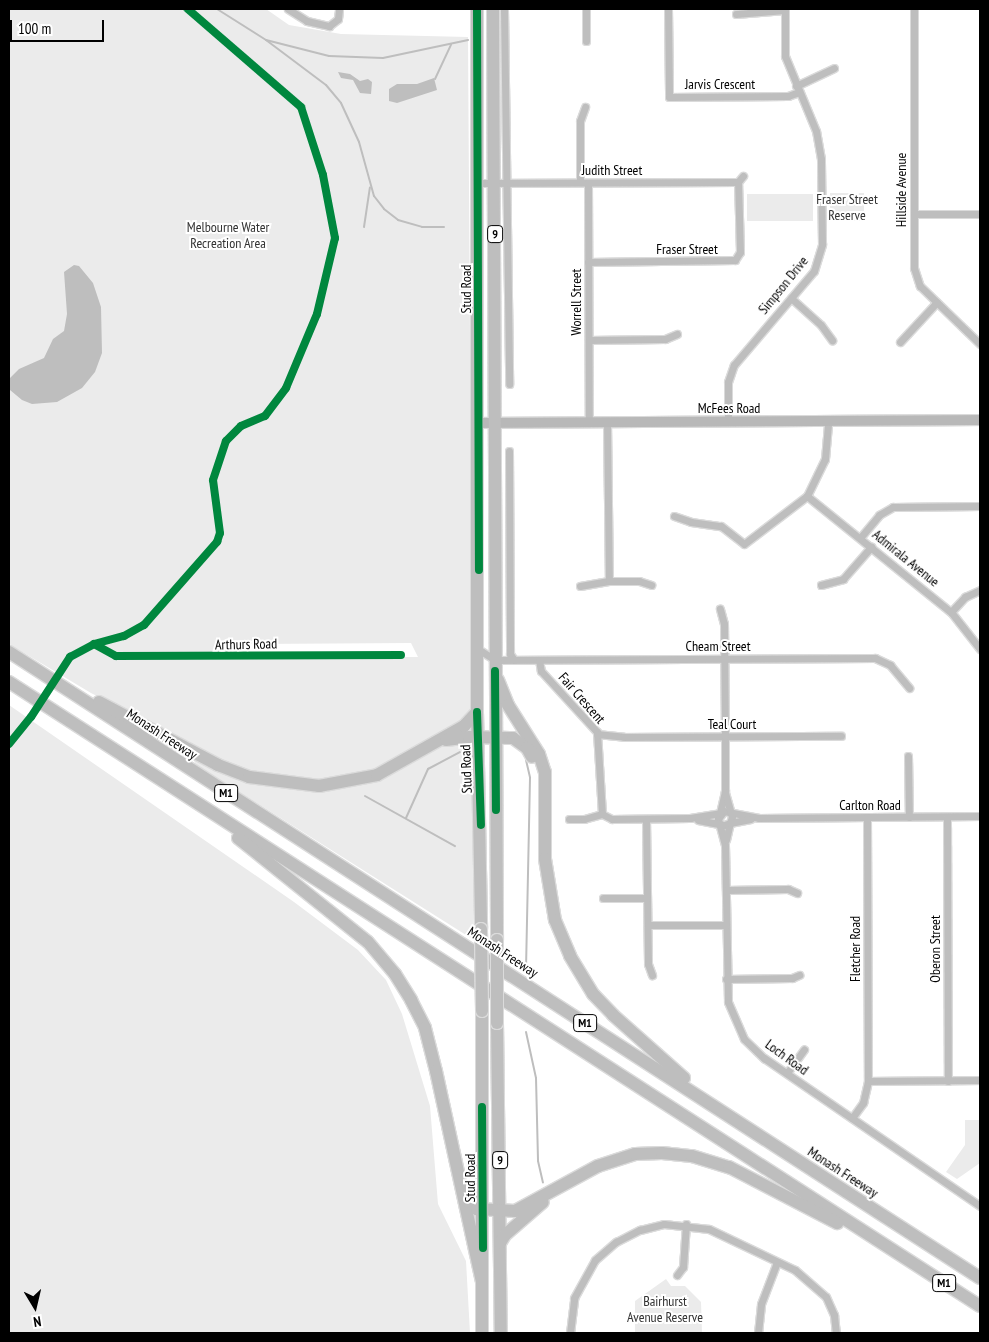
<!DOCTYPE html>
<html>
<head>
<meta charset="utf-8">
<style>
  body { margin:0 }
  #map { position:relative; width:989px; height:1342px; overflow:hidden; background:#fff; font-family:"PT Sans Narrow",sans-serif }
  div>[style] { position:absolute }
  [style*='--x'] { left:calc(var(--x)*1px); top:calc(var(--y)*1px); width:calc(var(--w)*1px); rotate:calc(var(--a)*1deg) }
  .green>* { inset:0; background:#ebebeb }
  .water>* { inset:0; background:#bebebe }
  .stream>* { height:2px; margin:-1px; padding:0 1px; transform-origin:1px; border-radius:1px; background:#bebebe }
  .roads { filter:drop-shadow(1px 0 #dbdbdb) drop-shadow(-1px 0 #dbdbdb) drop-shadow(0 1px #dbdbdb) drop-shadow(0 -1px #dbdbdb) }
  .street>* { height:7px; margin:-3.5px; padding:0 3.5px; transform-origin:3.5px; border-radius:3.5px; background:#bebebe }
  .secondary>* { height:10px; margin:-5px; padding:0 5px; transform-origin:5px; border-radius:5px; background:#b8b8b8 }
  .highway>* { height:12px; margin:-6px; padding:0 6px; transform-origin:6px; border-radius:6px; background:#bebebe }
  .bridges { filter:drop-shadow(1px 0 #dbdbdb) drop-shadow(-1px 0 #dbdbdb) drop-shadow(0 1px #dbdbdb) drop-shadow(0 -1px #dbdbdb) }
  .highway-bridge>* { height:12px; margin:-6px; padding:0 6px; transform-origin:6px; border-radius:6px; background:#bebebe }
  .cycleway>* { height:8px; margin:-4px; padding:0 4px; transform-origin:4px; border-radius:4px; background:#00873e }
  span { translate:-50% -50%; white-space:nowrap; text-align:center; line-height:1.15; -webkit-text-stroke:4px #fff; paint-order:stroke }
  .shield-label span { padding:1px 4px; background:#fff; border:1px solid; border-radius:4px; -webkit-text-stroke-width:0 }
  .shield-label { font-size:12px; color:#000; font-weight:700 }
  .street-label { font-size:14px; color:#000 }
  .park-label { font-size:14px; color:#323232 }
  .frame { position:absolute; inset:0; border:10px solid #000; pointer-events:none }
  .north { position:absolute; left:10px; top:1282px; width:50px; height:50px; -webkit-text-stroke:4px #fff; paint-order:stroke; rotate:171deg; font-size:14px; font-weight:700; line-height:20px; text-align:center; color:#000 }
  .north::after { content:''; display:block; margin:auto; width:18px; height:22px; background:#000; clip-path:polygon(50% 0,100% 100%,50% 72%,0 100%) }
  .scale { position:absolute; left:10px; top:20px; width:94px; height:22px; box-sizing:border-box; border:2px solid #000; border-top:0; padding-left:6px; font-size:15px; line-height:18px; white-space:nowrap; color:#000; -webkit-text-stroke:4px #fff; paint-order:stroke }
</style>
</head>
<body>
<div id="map">
  <div class="green">
    <div style="clip-path:polygon(evenodd,9px 9px,266px 9px,289px 25px,341px 34px,468px 37px,474px 940px,195px 764px,189px 743px,91px 693px,9px 644px,9px 9px,233px 644px,411px 643px,418px 657px,231px 657px,233px 644px)"></div>
    <div style="clip-path:polygon(830px 193px,864px 193px,864px 221px,830px 221px)"></div>
    <div style="clip-path:polygon(747px 194px,813px 194px,813px 221px,747px 221px)"></div>
    <div style="clip-path:polygon(9px 705px,294px 902px,358px 950px,386px 980px,402px 1014px,430px 1106px,438px 1204px,466px 1261px,470px 1333px,9px 1333px)"></div>
    <div style="clip-path:polygon(965px 1120px,980px 1120px,980px 1163px,957px 1179px,946px 1172px,965px 1145px)"></div>
    <div style="clip-path:polygon(666px 1279px,671px 1286px,685px 1286px,701px 1302px,702px 1333px,635px 1333px,635px 1301px)"></div>
  </div>
  <div class="water">
    <div style="clip-path:polygon(338px 72px,350px 74px,360px 81px,368px 79px,372px 82px,371px 94px,360px 93px,353px 80px,341px 78px)"></div>
    <div style="clip-path:polygon(434px 78px,437px 90px,397px 103px,389px 101px,389px 89px,397px 84px,417px 84px)"></div>
    <div style="clip-path:polygon(74px 265px,79px 266px,93px 283px,101px 307px,102px 353px,95px 372px,82px 388px,57px 402px,32px 404px,22px 400px,10px 390px,10px 378px,19px 369px,44px 358px,53px 339px,64px 331px,67px 314px,64px 272px)"></div>
  </div>
  <div class="stream">
    <div style="--x:217;--y:9;--w:58;--a:32.3"></div>
    <div style="--x:266;--y:40;--w:65;--a:14.3"></div>
    <div style="--x:329;--y:56;--w:54;--a:2.1"></div>
    <div style="--x:383;--y:58;--w:87;--a:-12"></div>
    <div style="--x:266;--y:40;--w:75;--a:36.9"></div>
    <div style="--x:326;--y:85;--w:23;--a:50"></div>
    <div style="--x:341;--y:103;--w:43;--a:65.2"></div>
    <div style="--x:359;--y:142;--w:56;--a:74.5"></div>
    <div style="--x:374;--y:196;--w:16;--a:52"></div>
    <div style="--x:384;--y:209;--w:18;--a:38"></div>
    <div style="--x:398;--y:220;--w:25;--a:16"></div>
    <div style="--x:422;--y:227;--w:22;--a:0"></div>
    <div style="--x:435;--y:79;--w:38;--a:-65"></div>
    <div style="--x:364;--y:227;--w:40;--a:-81.5"></div>
    <div style="--x:526;--y:760;--w:18;--a:77"></div>
    <div style="--x:530;--y:778;--w:190;--a:91.2"></div>
    <div style="--x:365;--y:796;--w:103;--a:29.1"></div>
    <div style="--x:406;--y:818;--w:54;--a:-65.8"></div>
    <div style="--x:428;--y:769;--w:36;--a:-28"></div>
    <div style="--x:526;--y:1032;--w:47;--a:77.7"></div>
    <div style="--x:536;--y:1078;--w:83;--a:88.6"></div>
    <div style="--x:538;--y:1161;--w:22;--a:77"></div>
  </div>
  <div class="roads">
    <div class="street">
      <div style="--x:288;--y:9;--w:22;--a:32"></div>
      <div style="--x:307;--y:21;--w:23;--a:13"></div>
      <div style="--x:329;--y:26;--w:11;--a:-38"></div>
      <div style="--x:338;--y:19;--w:10;--a:-84"></div>
      <div style="--x:504;--y:9;--w:375;--a:89.2"></div>
      <div style="--x:586;--y:9;--w:32;--a:90"></div>
      <div style="--x:668;--y:9;--w:88;--a:89.3"></div>
      <div style="--x:669;--y:97;--w:119;--a:-0.5"></div>
      <div style="--x:788;--y:96;--w:12;--a:-20"></div>
      <div style="--x:914;--y:9;--w:259;--a:90"></div>
      <div style="--x:914;--y:268;--w:19;--a:72"></div>
      <div style="--x:920;--y:286;--w:83;--a:44"></div>
      <div style="--x:736;--y:14;--w:49;--a:-4.7"></div>
      <div style="--x:796;--y:86;--w:42;--a:-25.3"></div>
      <div style="--x:580;--y:182;--w:61;--a:-90"></div>
      <div style="--x:580;--y:121;--w:15;--a:-70"></div>
      <div style="--x:738;--y:182;--w:8;--a:-50"></div>
      <div style="--x:478;--y:183;--w:260;--a:-0.2"></div>
      <div style="--x:588;--y:183;--w:239;--a:89.8"></div>
      <div style="--x:914;--y:214;--w:66;--a:0"></div>
      <div style="--x:588;--y:262;--w:147;--a:-0.8"></div>
      <div style="--x:735;--y:260;--w:9;--a:-58"></div>
      <div style="--x:740;--y:252;--w:70;--a:-91.6"></div>
      <div style="--x:791;--y:298;--w:40;--a:42"></div>
      <div style="--x:821;--y:325;--w:19;--a:54"></div>
      <div style="--x:589;--y:340;--w:76;--a:-0.8"></div>
      <div style="--x:665;--y:339;--w:13;--a:-23"></div>
      <div style="--x:900;--y:342;--w:54;--a:-47.2"></div>
      <div style="--x:607;--y:422;--w:159;--a:89.3"></div>
      <div style="--x:728;--y:422;--w:40;--a:-90"></div>
      <div style="--x:728;--y:382;--w:18;--a:-71"></div>
      <div style="--x:734;--y:365;--w:123;--a:-49.6"></div>
      <div style="--x:814;--y:271;--w:28;--a:-73"></div>
      <div style="--x:822;--y:244;--w:85;--a:-90.7"></div>
      <div style="--x:821;--y:159;--w:28;--a:-100"></div>
      <div style="--x:816;--y:131;--w:81;--a:-112.5"></div>
      <div style="--x:785;--y:56;--w:47;--a:-90"></div>
      <div style="--x:509;--y:451;--w:203;--a:89.7"></div>
      <div style="--x:510;--y:654;--w:7;--a:56"></div>
      <div style="--x:807;--y:496;--w:185;--a:38.9"></div>
      <div style="--x:951;--y:612;--w:47;--a:51.9"></div>
      <div style="--x:674;--y:516;--w:18;--a:19"></div>
      <div style="--x:691;--y:522;--w:30;--a:8"></div>
      <div style="--x:721;--y:526;--w:29;--a:38"></div>
      <div style="--x:744;--y:544;--w:79;--a:-37.3"></div>
      <div style="--x:807;--y:496;--w:41;--a:-64.1"></div>
      <div style="--x:825;--y:459;--w:38;--a:-85"></div>
      <div style="--x:860;--y:538;--w:30;--a:-50"></div>
      <div style="--x:879;--y:515;--w:16;--a:-30"></div>
      <div style="--x:893;--y:507;--w:87;--a:-0.7"></div>
      <div style="--x:821;--y:585;--w:23;--a:-15"></div>
      <div style="--x:843;--y:579;--w:43;--a:-48.8"></div>
      <div style="--x:580;--y:586;--w:29;--a:-10"></div>
      <div style="--x:609;--y:581;--w:30;--a:0"></div>
      <div style="--x:639;--y:581;--w:13;--a:18"></div>
      <div style="--x:951;--y:612;--w:21;--a:-47"></div>
      <div style="--x:965;--y:597;--w:17;--a:-25"></div>
      <div style="--x:478;--y:649;--w:20;--a:33"></div>
      <div style="--x:495;--y:660;--w:380;--a:-0.3"></div>
      <div style="--x:875;--y:658;--w:17;--a:25"></div>
      <div style="--x:890;--y:665;--w:30;--a:50"></div>
      <div style="--x:539;--y:660;--w:11;--a:80"></div>
      <div style="--x:541;--y:671;--w:83;--a:47.4"></div>
      <div style="--x:597;--y:732;--w:82;--a:86.5"></div>
      <div style="--x:597;--y:734;--w:27;--a:6"></div>
      <div style="--x:624;--y:737;--w:217;--a:-0.3"></div>
      <div style="--x:908;--y:756;--w:61;--a:89.1"></div>
      <div style="--x:980;--y:816;--w:221;--a:179.5"></div>
      <div style="--x:759;--y:818;--w:36;--a:-169"></div>
      <div style="--x:724;--y:811;--w:10;--a:127"></div>
      <div style="--x:718;--y:819;--w:27;--a:75"></div>
      <div style="--x:725;--y:845;--w:157;--a:88.9"></div>
      <div style="--x:728;--y:1002;--w:40;--a:66.6"></div>
      <div style="--x:744;--y:1039;--w:28;--a:44"></div>
      <div style="--x:764;--y:1058;--w:262;--a:34.4"></div>
      <div style="--x:867;--y:817;--w:264;--a:89.8"></div>
      <div style="--x:947;--y:817;--w:264;--a:89.8"></div>
      <div style="--x:569;--y:819;--w:15;--a:0"></div>
      <div style="--x:584;--y:819;--w:19;--a:-16"></div>
      <div style="--x:602;--y:814;--w:11;--a:27"></div>
      <div style="--x:612;--y:819;--w:78;--a:-0.7"></div>
      <div style="--x:690;--y:818;--w:30;--a:-9"></div>
      <div style="--x:720;--y:813;--w:23;--a:-77"></div>
      <div style="--x:725;--y:791;--w:55;--a:-90"></div>
      <div style="--x:725;--y:736;--w:112;--a:-90.5"></div>
      <div style="--x:724;--y:624;--w:16;--a:-105"></div>
      <div style="--x:646;--y:819;--w:145;--a:89.2"></div>
      <div style="--x:648;--y:964;--w:12;--a:70"></div>
      <div style="--x:698;--y:820;--w:26;--a:11"></div>
      <div style="--x:724;--y:825;--w:6;--a:-18"></div>
      <div style="--x:730;--y:823;--w:6;--a:-72"></div>
      <div style="--x:732;--y:817;--w:26;--a:-106"></div>
      <div style="--x:726;--y:840;--w:17;--a:-77"></div>
      <div style="--x:730;--y:823;--w:21;--a:-11"></div>
      <div style="--x:726;--y:890;--w:62;--a:-0.9"></div>
      <div style="--x:788;--y:889;--w:10;--a:24"></div>
      <div style="--x:603;--y:898;--w:44;--a:0"></div>
      <div style="--x:648;--y:925;--w:78;--a:0"></div>
      <div style="--x:726;--y:979;--w:66;--a:-0.9"></div>
      <div style="--x:792;--y:978;--w:8;--a:-23"></div>
      <div style="--x:787;--y:1073;--w:29;--a:-54"></div>
      <div style="--x:852;--y:1118;--w:19;--a:-54"></div>
      <div style="--x:863;--y:1103;--w:23;--a:-77"></div>
      <div style="--x:868;--y:1081;--w:112;--a:-0.5"></div>
      <div style="--x:677;--y:1275;--w:10;--a:-53"></div>
      <div style="--x:683;--y:1267;--w:43;--a:-86"></div>
      <div style="--x:570;--y:1333;--w:35;--a:-83"></div>
      <div style="--x:574;--y:1298;--w:43;--a:-61.1"></div>
      <div style="--x:595;--y:1260;--w:28;--a:-41"></div>
      <div style="--x:616;--y:1242;--w:27;--a:-27"></div>
      <div style="--x:640;--y:1230;--w:25;--a:-14"></div>
      <div style="--x:664;--y:1224;--w:45;--a:6.3"></div>
      <div style="--x:709;--y:1229;--w:95;--a:25.5"></div>
      <div style="--x:795;--y:1270;--w:41;--a:41.1"></div>
      <div style="--x:826;--y:1297;--w:20;--a:66"></div>
      <div style="--x:834;--y:1315;--w:18;--a:84"></div>
      <div style="--x:758;--y:1333;--w:29;--a:-84"></div>
      <div style="--x:761;--y:1304;--w:45;--a:-69.1"></div>
    </div>
    <div class="secondary">
      <div style="--x:478;--y:423;--w:502;--a:-0.34"></div>
    </div>
    <div class="highway">
      <div style="--x:477;--y:9;--w:703;--a:90"></div>
      <div style="--x:477;--y:712;--w:217;--a:88.9"></div>
      <div style="--x:493;--y:9;--w:931;--a:89.75"></div>
      <div style="--x:9;--y:652;--w:1155;--a:32.81"></div>
      <div style="--x:498;--y:680;--w:27;--a:68"></div>
      <div style="--x:508;--y:705;--w:58;--a:57.7"></div>
      <div style="--x:539;--y:754;--w:19;--a:72"></div>
      <div style="--x:545;--y:772;--w:87;--a:90"></div>
      <div style="--x:545;--y:859;--w:62;--a:80.7"></div>
      <div style="--x:555;--y:920;--w:39;--a:67"></div>
      <div style="--x:570;--y:956;--w:44;--a:58.8"></div>
      <div style="--x:593;--y:994;--w:29;--a:46"></div>
      <div style="--x:613;--y:1015;--w:95;--a:41.6"></div>
      <div style="--x:9;--y:682;--w:1154;--a:32.73"></div>
      <div style="--x:99;--y:702;--w:135;--a:27.9"></div>
      <div style="--x:218;--y:765;--w:33;--a:21"></div>
      <div style="--x:249;--y:777;--w:71;--a:7.3"></div>
      <div style="--x:319;--y:786;--w:59;--a:-10.7"></div>
      <div style="--x:377;--y:775;--w:100;--a:-29.4"></div>
      <div style="--x:464;--y:726;--w:19;--a:-47"></div>
      <div style="--x:446;--y:740;--w:23;--a:-7"></div>
      <div style="--x:469;--y:737;--w:44;--a:1.3"></div>
      <div style="--x:513;--y:738;--w:17;--a:36"></div>
      <div style="--x:527;--y:748;--w:10;--a:61"></div>
      <div style="--x:238;--y:838;--w:166;--a:38.7"></div>
      <div style="--x:368;--y:942;--w:42;--a:49.8"></div>
      <div style="--x:395;--y:974;--w:31;--a:58"></div>
      <div style="--x:411;--y:1000;--w:31;--a:63"></div>
      <div style="--x:425;--y:1028;--w:44;--a:75.7"></div>
      <div style="--x:436;--y:1071;--w:216;--a:77.7"></div>
      <div style="--x:482;--y:1011;--w:322;--a:90"></div>
      <div style="--x:497;--y:1023;--w:310;--a:89.3"></div>
      <div style="--x:464;--y:1197;--w:18;--a:43"></div>
      <div style="--x:477;--y:1209;--w:38;--a:3"></div>
      <div style="--x:515;--y:1211;--w:94;--a:-28.5"></div>
      <div style="--x:598;--y:1166;--w:39;--a:-18"></div>
      <div style="--x:635;--y:1154;--w:27;--a:-2"></div>
      <div style="--x:662;--y:1153;--w:30;--a:6"></div>
      <div style="--x:692;--y:1156;--w:39;--a:17"></div>
      <div style="--x:729;--y:1167;--w:122;--a:27.4"></div>
      <div style="--x:500;--y:1243;--w:9;--a:-58"></div>
      <div style="--x:505;--y:1235;--w:50;--a:-41"></div>
    </div>
  </div>
  <div class="bridges">
    <div class="highway-bridge">
      <div style="--x:481;--y:929;--w:82;--a:89.3"></div>
      <div style="--x:497;--y:940;--w:83;--a:90"></div>
    </div>
  </div>
  <div class="cycleway">
    <div style="--x:477;--y:9;--w:561;--a:89.8"></div>
    <div style="--x:94;--y:644;--w:25;--a:29"></div>
    <div style="--x:116;--y:656;--w:285;--a:-0.2"></div>
    <div style="--x:495;--y:671;--w:139;--a:89.6"></div>
    <div style="--x:477;--y:712;--w:113;--a:88"></div>
    <div style="--x:9;--y:744;--w:35;--a:-51"></div>
    <div style="--x:31;--y:717;--w:72;--a:-57"></div>
    <div style="--x:70;--y:657;--w:27;--a:-28"></div>
    <div style="--x:94;--y:644;--w:31;--a:-15"></div>
    <div style="--x:124;--y:636;--w:23;--a:-29"></div>
    <div style="--x:144;--y:625;--w:111;--a:-48.7"></div>
    <div style="--x:217;--y:542;--w:9;--a:-72"></div>
    <div style="--x:220;--y:533;--w:53;--a:-97.5"></div>
    <div style="--x:213;--y:480;--w:41;--a:-71.6"></div>
    <div style="--x:226;--y:441;--w:21;--a:-45"></div>
    <div style="--x:241;--y:426;--w:26;--a:-23"></div>
    <div style="--x:265;--y:416;--w:35;--a:-53"></div>
    <div style="--x:286;--y:388;--w:80;--a:-67.3"></div>
    <div style="--x:317;--y:314;--w:78;--a:-76.7"></div>
    <div style="--x:335;--y:238;--w:64;--a:-100.8"></div>
    <div style="--x:323;--y:175;--w:71;--a:-107.9"></div>
    <div style="--x:301;--y:107;--w:150;--a:-139.1"></div>
    <div style="--x:482;--y:1107;--w:141;--a:89.6"></div>
  </div>
  <div class="shield-label">
    <span style="left:495px;top:234px">9</span>
    <span style="left:226px;top:793px">M1</span>
    <span style="left:585px;top:1023px">M1</span>
    <span style="left:500px;top:1160px">9</span>
    <span style="left:944px;top:1283px">M1</span>
  </div>
  <div class="street-label">
    <span style="left:720px;top:84px">Jarvis Crescent</span>
    <span style="left:612px;top:170px">Judith Street</span>
    <span style="left:901px;top:190px;rotate:-90deg">Hillside Avenue</span>
    <span style="left:687px;top:249px">Fraser Street</span>
    <span style="left:783px;top:285px;rotate:-51deg">Simpson Drive</span>
    <span style="left:466px;top:289px;rotate:-90deg">Stud Road</span>
    <span style="left:576px;top:302px;rotate:-90deg">Worrell Street</span>
    <span style="left:729px;top:408px">McFees Road</span>
    <span style="left:906px;top:558px;rotate:39deg">Admirala Avenue</span>
    <span style="left:246px;top:644px;rotate:-1deg">Arthurs Road</span>
    <span style="left:718px;top:646px">Cheam Street</span>
    <span style="left:582px;top:698px;rotate:49deg">Fair Crescent</span>
    <span style="left:732px;top:724px">Teal Court</span>
    <span style="left:162px;top:734px;rotate:33deg">Monash Freeway</span>
    <span style="left:466px;top:769px;rotate:-92deg">Stud Road</span>
    <span style="left:870px;top:805px">Carlton Road</span>
    <span style="left:855px;top:949px;rotate:-90deg">Fletcher Road</span>
    <span style="left:935px;top:949px;rotate:-90deg">Oberon Street</span>
    <span style="left:503px;top:952px;rotate:33deg">Monash Freeway</span>
    <span style="left:787px;top:1057px;rotate:36deg">Loch Road</span>
    <span style="left:843px;top:1172px;rotate:33deg">Monash Freeway</span>
    <span style="left:470px;top:1178px;rotate:-90deg">Stud Road</span>
  </div>
  <div class="park-label">
    <span style="left:847px;top:207px">Fraser Street<br>Reserve</span>
    <span style="left:228px;top:235px">Melbourne Water<br>Recreation Area</span>
    <span style="left:665px;top:1309px">Bairhurst<br>Avenue Reserve</span>
  </div>
  <div class="frame"></div>
  <div class="north">N</div>
  <div class="scale">100 m</div>
</div>
</body>
</html>
